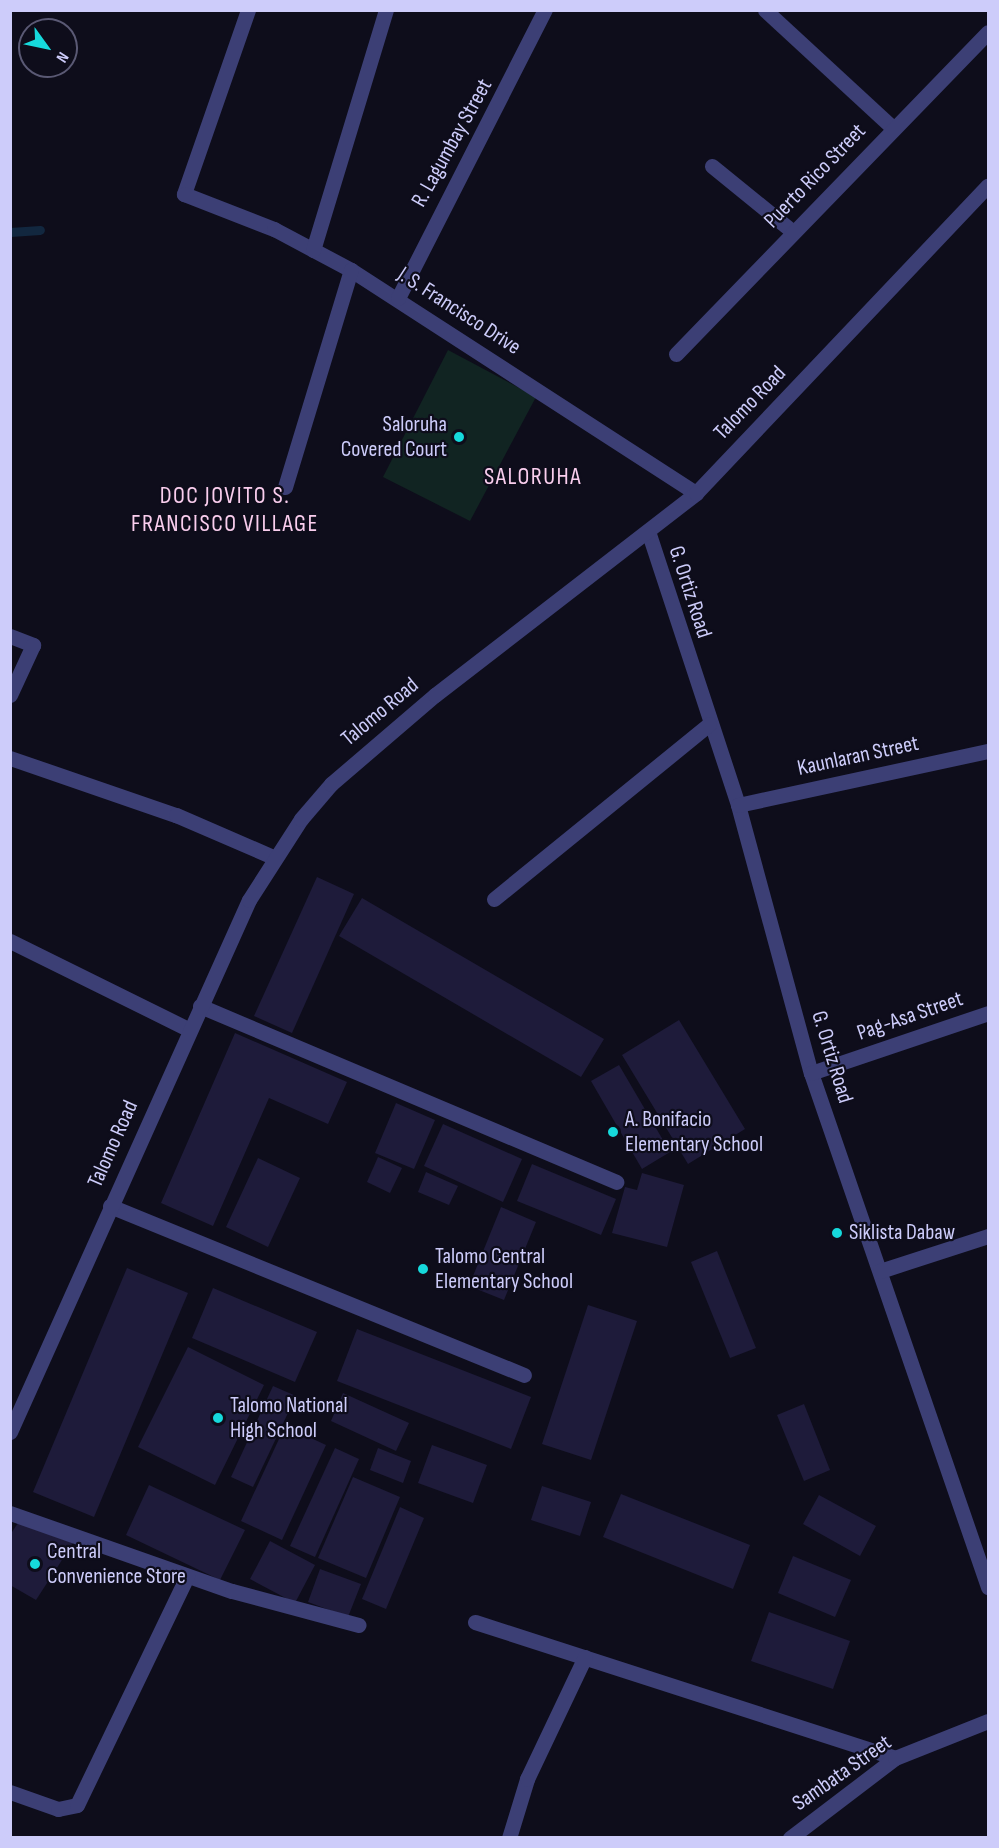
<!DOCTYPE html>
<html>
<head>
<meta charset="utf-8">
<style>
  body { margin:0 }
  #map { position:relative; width:999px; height:1848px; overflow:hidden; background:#0e0d1b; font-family:"Sofia Sans Condensed",sans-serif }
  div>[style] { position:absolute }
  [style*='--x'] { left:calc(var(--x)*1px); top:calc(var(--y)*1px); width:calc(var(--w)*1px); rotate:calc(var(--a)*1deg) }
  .green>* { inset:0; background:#112422 }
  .stream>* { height:9px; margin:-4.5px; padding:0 4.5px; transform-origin:4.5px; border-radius:4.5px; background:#12273f }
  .building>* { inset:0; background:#1e1b3a }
  .minor>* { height:15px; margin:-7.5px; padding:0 7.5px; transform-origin:7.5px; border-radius:7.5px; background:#3c3f75 }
  .dots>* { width:16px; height:16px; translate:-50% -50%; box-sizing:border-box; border:3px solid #0e0d1b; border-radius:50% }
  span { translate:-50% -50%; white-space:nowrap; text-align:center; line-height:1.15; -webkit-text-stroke:4.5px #0e0d1b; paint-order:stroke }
  .street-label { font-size:22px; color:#cdccfa }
  .poi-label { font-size:22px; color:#cdccfa }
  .right { translate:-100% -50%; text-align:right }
  .left { translate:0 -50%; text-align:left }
  .neighbourhood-label { font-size:24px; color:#faceee; letter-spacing:1.5px }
  .frame { position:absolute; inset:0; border:12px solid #cdccfa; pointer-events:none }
  .north { position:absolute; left:18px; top:18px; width:60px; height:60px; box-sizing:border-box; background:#0e0d1b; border:2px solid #5a5974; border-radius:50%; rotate:123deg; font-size:16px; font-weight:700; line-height:24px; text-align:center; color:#cdccfa }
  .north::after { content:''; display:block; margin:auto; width:21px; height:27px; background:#16d9dc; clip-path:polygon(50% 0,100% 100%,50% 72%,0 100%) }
</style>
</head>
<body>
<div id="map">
  <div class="green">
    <div style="clip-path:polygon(448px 350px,536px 397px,470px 521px,383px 477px)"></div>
  </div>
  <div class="stream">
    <div style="--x:10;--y:232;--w:30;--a:-4"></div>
  </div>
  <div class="building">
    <div style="clip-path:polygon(317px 877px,354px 894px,292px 1033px,254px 1016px)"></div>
    <div style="clip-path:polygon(362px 898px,604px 1039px,581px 1077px,339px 936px)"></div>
    <div style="clip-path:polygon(679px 1020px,745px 1129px,688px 1164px,622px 1055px)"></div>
    <div style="clip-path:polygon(235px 1033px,347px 1082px,328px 1124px,269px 1098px,213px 1226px,161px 1203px)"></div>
    <div style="clip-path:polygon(619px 1065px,670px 1152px,642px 1169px,591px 1081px)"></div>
    <div style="clip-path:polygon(396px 1103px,435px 1120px,414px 1169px,375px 1153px)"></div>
    <div style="clip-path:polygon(443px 1124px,522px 1159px,503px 1202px,424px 1166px)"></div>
    <div style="clip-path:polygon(378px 1157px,402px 1168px,390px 1193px,367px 1182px)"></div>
    <div style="clip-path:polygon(258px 1158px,300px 1178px,268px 1247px,226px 1227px)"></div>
    <div style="clip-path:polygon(532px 1164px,616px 1199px,601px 1235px,517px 1201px)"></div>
    <div style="clip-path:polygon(426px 1172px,458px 1186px,449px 1205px,418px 1192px)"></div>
    <div style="clip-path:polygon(642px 1173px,684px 1185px,667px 1247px,612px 1233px,625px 1187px,637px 1190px)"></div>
    <div style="clip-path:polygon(501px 1207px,536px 1222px,504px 1300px,469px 1286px)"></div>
    <div style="clip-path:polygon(717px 1251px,756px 1348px,730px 1358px,691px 1262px)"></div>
    <div style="clip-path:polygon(127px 1268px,188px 1293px,94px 1517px,33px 1492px)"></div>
    <div style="clip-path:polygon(213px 1288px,317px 1332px,295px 1382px,192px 1338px)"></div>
    <div style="clip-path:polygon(588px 1305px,637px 1321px,591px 1460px,542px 1444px)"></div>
    <div style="clip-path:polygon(357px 1329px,531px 1397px,511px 1449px,337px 1381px)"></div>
    <div style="clip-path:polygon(188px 1347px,264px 1385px,215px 1485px,138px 1447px)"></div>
    <div style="clip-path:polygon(273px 1386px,296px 1396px,253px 1487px,231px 1477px)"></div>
    <div style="clip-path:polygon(343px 1393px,409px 1423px,396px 1451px,331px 1421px)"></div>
    <div style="clip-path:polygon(804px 1404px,830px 1470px,804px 1481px,777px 1415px)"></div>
    <div style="clip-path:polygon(285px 1426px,326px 1445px,282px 1540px,241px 1521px)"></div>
    <div style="clip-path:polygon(432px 1445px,487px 1465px,473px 1503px,418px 1483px)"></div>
    <div style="clip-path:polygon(335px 1448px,359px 1459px,315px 1557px,290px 1546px)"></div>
    <div style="clip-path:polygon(378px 1448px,411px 1461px,403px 1483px,370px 1470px)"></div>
    <div style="clip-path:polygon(353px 1477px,400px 1497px,366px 1578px,318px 1558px)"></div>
    <div style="clip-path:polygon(149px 1485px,245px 1530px,220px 1580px,126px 1535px)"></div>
    <div style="clip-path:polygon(542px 1486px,591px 1502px,580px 1536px,531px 1520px)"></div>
    <div style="clip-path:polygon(621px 1494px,750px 1545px,733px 1589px,603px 1537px)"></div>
    <div style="clip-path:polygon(819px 1495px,876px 1526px,860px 1556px,803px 1524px)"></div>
    <div style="clip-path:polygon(400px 1507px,424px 1518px,386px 1609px,362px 1599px)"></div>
    <div style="clip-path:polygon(18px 1523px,73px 1543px,36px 1600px,10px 1585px,10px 1535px)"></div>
    <div style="clip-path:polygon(270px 1541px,315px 1565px,295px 1603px,250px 1579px)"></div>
    <div style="clip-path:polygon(793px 1556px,851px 1580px,835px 1617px,778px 1593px)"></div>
    <div style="clip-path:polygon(320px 1569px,361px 1584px,348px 1617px,308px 1602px)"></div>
    <div style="clip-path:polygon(769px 1612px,850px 1641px,833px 1689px,751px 1661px)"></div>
  </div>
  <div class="minor">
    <div style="--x:248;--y:10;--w:195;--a:109.2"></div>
    <div style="--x:184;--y:194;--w:97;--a:21.3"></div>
    <div style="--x:274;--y:229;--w:87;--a:28"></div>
    <div style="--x:351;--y:270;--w:411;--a:32.9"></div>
    <div style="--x:765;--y:10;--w:174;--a:42.7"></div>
    <div style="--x:712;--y:166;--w:103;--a:39.1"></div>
    <div style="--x:313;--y:250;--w:251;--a:-73.1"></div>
    <div style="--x:398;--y:298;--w:323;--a:-63"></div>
    <div style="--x:676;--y:354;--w:448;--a:-45.9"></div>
    <div style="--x:285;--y:487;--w:227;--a:-73.1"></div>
    <div style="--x:649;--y:534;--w:285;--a:71.8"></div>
    <div style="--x:738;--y:805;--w:278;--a:74.8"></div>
    <div style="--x:811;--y:1073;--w:544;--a:71"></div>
    <div style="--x:10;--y:636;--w:25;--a:21"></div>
    <div style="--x:33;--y:645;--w:55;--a:114.7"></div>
    <div style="--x:10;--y:758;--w:176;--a:19"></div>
    <div style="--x:176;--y:815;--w:106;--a:23.4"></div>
    <div style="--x:738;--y:805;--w:256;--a:-12.2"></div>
    <div style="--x:494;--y:899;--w:277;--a:-39.1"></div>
    <div style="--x:10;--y:941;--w:199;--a:26.3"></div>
    <div style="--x:200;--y:1006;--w:452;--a:22.9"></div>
    <div style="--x:811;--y:1073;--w:187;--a:-18.7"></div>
    <div style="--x:110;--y:1206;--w:447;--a:22.2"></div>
    <div style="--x:880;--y:1271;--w:114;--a:-18"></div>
    <div style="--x:10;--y:1432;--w:583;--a:-65.81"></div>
    <div style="--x:249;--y:900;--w:96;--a:-57.3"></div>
    <div style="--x:301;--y:819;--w:46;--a:-49.4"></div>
    <div style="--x:331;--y:784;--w:137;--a:-40.6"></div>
    <div style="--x:435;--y:695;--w:330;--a:-37.7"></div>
    <div style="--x:696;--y:493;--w:424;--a:-46.5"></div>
    <div style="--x:10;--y:1513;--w:235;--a:19.4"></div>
    <div style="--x:232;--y:1591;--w:131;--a:15"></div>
    <div style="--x:475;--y:1622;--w:441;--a:17.9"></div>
    <div style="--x:10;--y:1792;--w:51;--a:19.5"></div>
    <div style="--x:58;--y:1809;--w:19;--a:-12"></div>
    <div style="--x:77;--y:1805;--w:254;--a:-64.3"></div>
    <div style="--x:509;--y:1838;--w:62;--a:-73"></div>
    <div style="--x:527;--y:1779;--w:135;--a:-64.6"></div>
    <div style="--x:790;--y:1838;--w:132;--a:-37.3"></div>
    <div style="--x:895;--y:1758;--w:100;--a:-21.7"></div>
  </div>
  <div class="dots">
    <div style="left:459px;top:437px;background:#16d9dc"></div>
    <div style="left:613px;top:1132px;background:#16d9dc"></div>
    <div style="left:837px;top:1233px;background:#16d9dc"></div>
    <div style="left:423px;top:1269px;background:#16d9dc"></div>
    <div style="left:218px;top:1418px;background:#16d9dc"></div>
    <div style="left:35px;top:1564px;background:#16d9dc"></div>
  </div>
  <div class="street-label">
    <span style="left:452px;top:143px;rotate:-61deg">R. Lagumbay Street</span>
    <span style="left:815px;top:176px;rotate:-46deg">Puerto Rico Street</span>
    <span style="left:459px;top:311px;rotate:33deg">J. S. Francisco Drive</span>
    <span style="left:750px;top:403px;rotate:-46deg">Talomo Road</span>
    <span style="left:690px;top:592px;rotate:72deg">G. Ortiz Road</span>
    <span style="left:380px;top:712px;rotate:-40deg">Talomo Road</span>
    <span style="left:858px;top:756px;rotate:-12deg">Kaunlaran Street</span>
    <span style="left:910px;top:1016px;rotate:-19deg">Pag-Asa Street</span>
    <span style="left:832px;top:1057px;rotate:73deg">G. Ortiz Road</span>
    <span style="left:113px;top:1144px;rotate:-66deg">Talomo Road</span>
    <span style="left:842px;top:1773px;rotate:-35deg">Sambata Street</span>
  </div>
  <div class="poi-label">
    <span class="right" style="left:447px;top:437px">Saloruha<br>Covered Court</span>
    <span class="left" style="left:625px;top:1132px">A. Bonifacio<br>Elementary School</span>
    <span class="left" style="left:849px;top:1233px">Siklista Dabaw</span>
    <span class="left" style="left:435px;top:1269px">Talomo Central<br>Elementary School</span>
    <span class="left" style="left:230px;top:1418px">Talomo National<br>High School</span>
    <span class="left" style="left:47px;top:1564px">Central<br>Convenience Store</span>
  </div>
  <div class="neighbourhood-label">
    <span style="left:533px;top:477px">SALORUHA</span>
    <span style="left:225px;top:510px">DOC JOVITO S.<br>FRANCISCO VILLAGE</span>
  </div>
  <div class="frame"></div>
  <div class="north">N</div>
</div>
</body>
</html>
